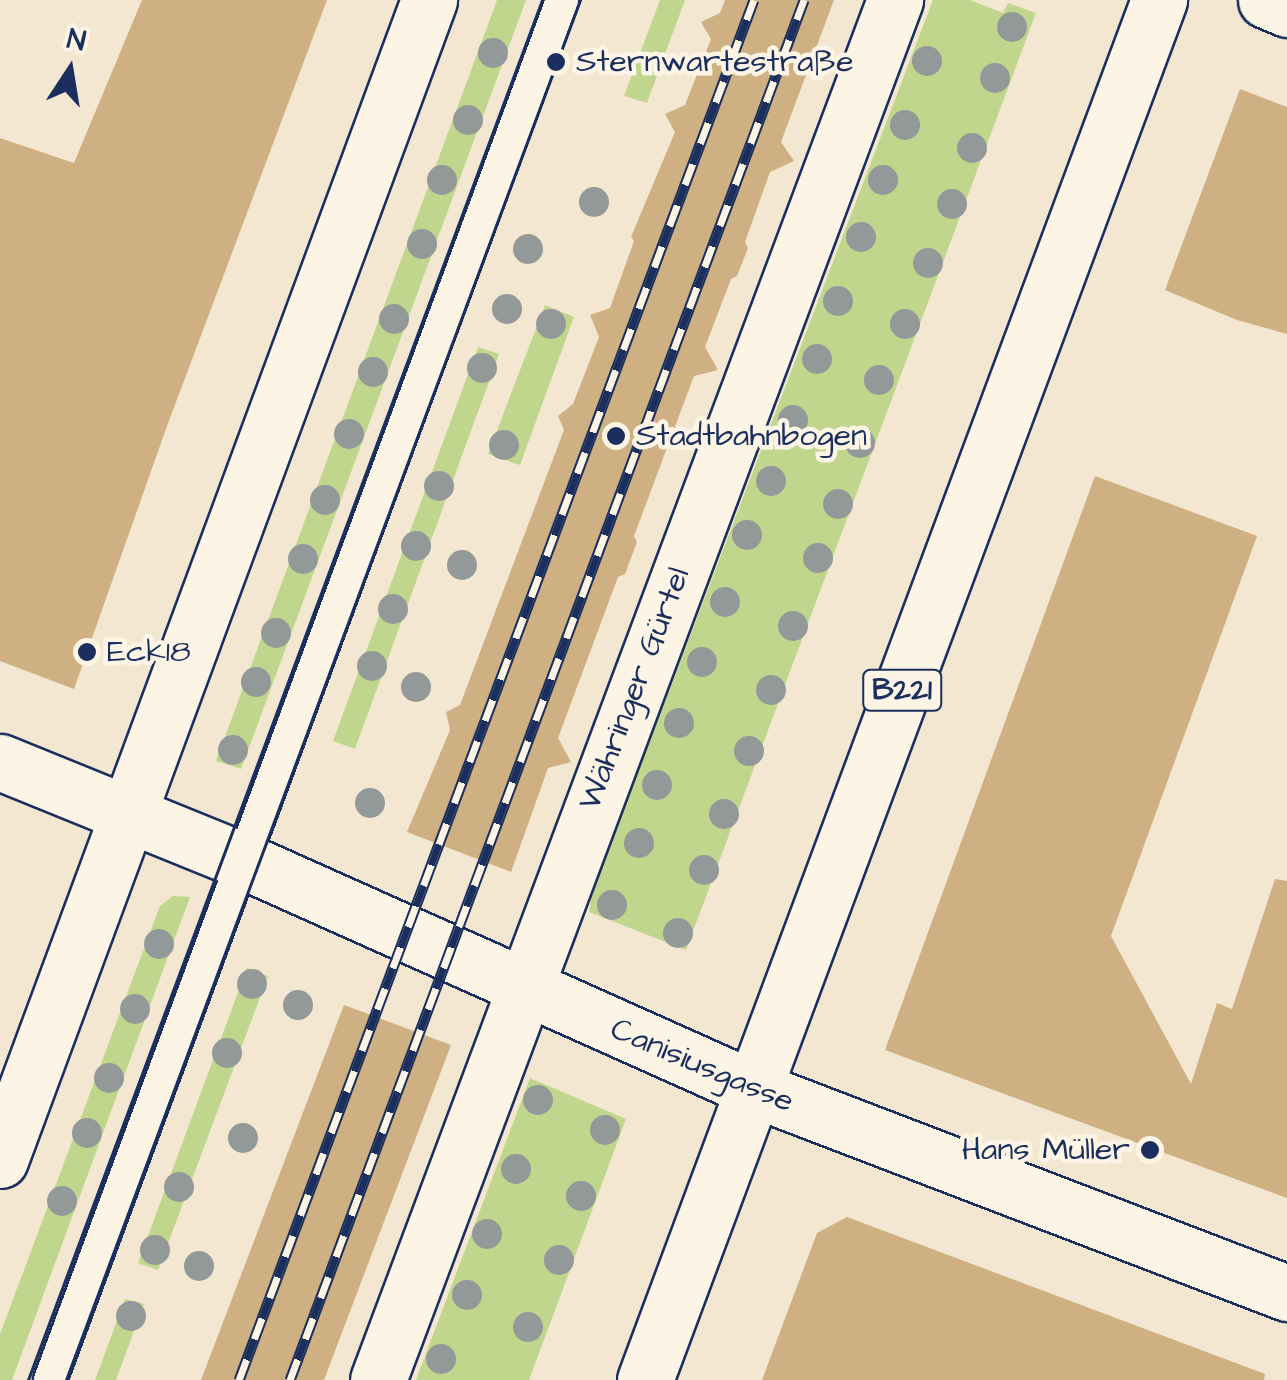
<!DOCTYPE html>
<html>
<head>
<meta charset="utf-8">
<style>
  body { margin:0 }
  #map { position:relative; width:1287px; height:1380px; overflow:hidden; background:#f3e7d1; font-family:"Architects Daughter",sans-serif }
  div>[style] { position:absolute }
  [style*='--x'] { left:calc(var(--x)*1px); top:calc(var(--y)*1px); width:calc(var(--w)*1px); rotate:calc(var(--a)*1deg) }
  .green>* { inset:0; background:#c0d68c }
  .building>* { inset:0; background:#ceb082 }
  .roads { filter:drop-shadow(2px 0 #1b2f5e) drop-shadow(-2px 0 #1b2f5e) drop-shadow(0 2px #1b2f5e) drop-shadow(0 -2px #1b2f5e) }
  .lane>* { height:32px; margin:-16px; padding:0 16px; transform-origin:16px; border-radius:16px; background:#fcf5e5 }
  .street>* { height:55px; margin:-27.5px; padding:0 27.5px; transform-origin:27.5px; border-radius:27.5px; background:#fcf5e5 }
  .primary>* { height:55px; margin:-27.5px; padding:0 27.5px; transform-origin:27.5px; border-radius:27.5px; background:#fcf5e5 }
  .tram>* { height:2.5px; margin:-1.25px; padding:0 1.25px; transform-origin:1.25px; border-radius:1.25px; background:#1b2f5e }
  .rail>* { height:11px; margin-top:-5.5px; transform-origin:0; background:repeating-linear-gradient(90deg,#fcf5e5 0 22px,#1b2f5e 0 44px); box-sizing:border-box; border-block:2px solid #1b2f5e }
  .trees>* { width:30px; height:30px; margin:-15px; border-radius:50%; background:#939998 }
  .dots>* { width:28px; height:28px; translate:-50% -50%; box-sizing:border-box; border:5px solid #fcf5e5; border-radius:50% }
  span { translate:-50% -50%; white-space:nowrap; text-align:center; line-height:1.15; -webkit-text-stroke:9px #fcf5e5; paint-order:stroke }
  .shield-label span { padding:2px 8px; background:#fcf5e5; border:2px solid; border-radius:8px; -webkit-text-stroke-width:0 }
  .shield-label { font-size:30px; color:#1b2f5e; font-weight:700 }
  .poi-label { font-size:32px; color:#1b2f5e }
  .left { translate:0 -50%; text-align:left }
  .right { translate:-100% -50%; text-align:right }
  .street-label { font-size:32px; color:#1b2f5e }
  .north { position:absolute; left:20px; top:20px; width:100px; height:100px; -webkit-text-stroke:8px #fcf5e5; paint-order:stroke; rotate:12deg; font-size:28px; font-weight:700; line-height:40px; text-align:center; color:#1b2f5e }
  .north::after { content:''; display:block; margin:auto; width:35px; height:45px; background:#1b2f5e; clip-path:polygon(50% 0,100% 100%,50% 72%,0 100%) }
</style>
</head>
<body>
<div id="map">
  <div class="green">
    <div style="clip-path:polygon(497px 0,526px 0,241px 769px,216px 761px)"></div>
    <div style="clip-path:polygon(660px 0,685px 0,647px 103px,624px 96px)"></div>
    <div style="clip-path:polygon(933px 0,970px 0,1003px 13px,1008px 3px,1036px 13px,686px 950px,589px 912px,592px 893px)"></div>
    <div style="clip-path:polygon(545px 305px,574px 317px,520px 465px,488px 454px)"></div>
    <div style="clip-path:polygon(478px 347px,499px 354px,355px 749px,333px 741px)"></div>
    <div style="clip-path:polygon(173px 896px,190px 897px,12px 1380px,0 1380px,0 1334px,160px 906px)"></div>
    <div style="clip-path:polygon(247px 968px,268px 976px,158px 1270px,138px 1263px)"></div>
    <div style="clip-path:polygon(530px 1078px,626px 1119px,529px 1380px,416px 1380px)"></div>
    <div style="clip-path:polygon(125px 1299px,144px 1304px,116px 1380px,95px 1380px)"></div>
  </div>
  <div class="building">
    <div style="clip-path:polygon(142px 0,327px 0,167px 426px,74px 689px,0 661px,0 138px,74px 163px)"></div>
    <div style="clip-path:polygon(725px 0,834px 0,816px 48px,826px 72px,806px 75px,781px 142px,794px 161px,770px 172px,745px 242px,748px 248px,737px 276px,731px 279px,705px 347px,718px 370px,694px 376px,634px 536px,637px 542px,625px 574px,618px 577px,558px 738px,571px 762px,548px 768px,511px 872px,407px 832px,450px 730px,446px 712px,460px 705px,564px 430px,558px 416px,573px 404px,599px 337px,590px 315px,610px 308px,634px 241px,631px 237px,675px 132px,665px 114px,685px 105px,711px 39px,701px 22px,720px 13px)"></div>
    <div style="clip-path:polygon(1240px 89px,1287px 107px,1287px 334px,1237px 320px,1165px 290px)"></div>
    <div style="clip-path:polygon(1095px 476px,1257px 536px,1111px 936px,1191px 1084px,1217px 1003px,1232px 1009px,1275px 879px,1287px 881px,1287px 1198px,885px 1050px)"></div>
    <div style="clip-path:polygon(344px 1005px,451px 1045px,324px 1380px,201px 1380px)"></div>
    <div style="clip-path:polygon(847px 1217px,1265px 1374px,1264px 1380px,762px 1380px,817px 1233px)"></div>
  </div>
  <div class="roads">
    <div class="lane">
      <div style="--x:50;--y:1380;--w:1472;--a:-69.64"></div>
    </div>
    <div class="street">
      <div style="--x:1266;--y:0;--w:23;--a:23"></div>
      <div style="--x:0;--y:762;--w:263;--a:22.1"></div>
      <div style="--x:244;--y:861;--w:559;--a:24.09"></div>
      <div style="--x:754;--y:1089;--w:571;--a:20.94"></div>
      <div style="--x:378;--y:1380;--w:1474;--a:-69.46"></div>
    </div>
    <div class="primary">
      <div style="--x:0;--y:1160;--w:1237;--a:-69.7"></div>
      <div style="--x:645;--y:1380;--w:1473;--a:-69.57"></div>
    </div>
  </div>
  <div class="tram">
    <div style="--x:28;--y:1380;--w:1473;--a:-69.57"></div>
    <div style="--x:66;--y:1380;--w:1473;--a:-69.57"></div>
  </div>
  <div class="rail">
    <div style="--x:239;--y:1380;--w:1473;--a:-69.54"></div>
    <div style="--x:290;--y:1380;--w:1473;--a:-69.57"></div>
  </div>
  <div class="trees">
    <div style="left:1012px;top:27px"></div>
    <div style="left:493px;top:53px"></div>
    <div style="left:927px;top:61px"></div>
    <div style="left:995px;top:78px"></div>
    <div style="left:468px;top:120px"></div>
    <div style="left:905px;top:125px"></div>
    <div style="left:972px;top:148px"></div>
    <div style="left:442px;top:180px"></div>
    <div style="left:883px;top:180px"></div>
    <div style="left:594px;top:202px"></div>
    <div style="left:952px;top:204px"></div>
    <div style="left:861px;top:237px"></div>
    <div style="left:422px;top:244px"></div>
    <div style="left:528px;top:249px"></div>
    <div style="left:928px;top:263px"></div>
    <div style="left:838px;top:301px"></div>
    <div style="left:507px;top:309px"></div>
    <div style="left:394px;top:319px"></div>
    <div style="left:551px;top:324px"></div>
    <div style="left:905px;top:324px"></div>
    <div style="left:817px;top:359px"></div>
    <div style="left:482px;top:368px"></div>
    <div style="left:373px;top:372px"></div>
    <div style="left:879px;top:380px"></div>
    <div style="left:793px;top:420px"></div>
    <div style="left:349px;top:434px"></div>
    <div style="left:860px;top:443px"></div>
    <div style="left:504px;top:445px"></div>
    <div style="left:771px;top:481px"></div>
    <div style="left:439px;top:486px"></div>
    <div style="left:325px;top:500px"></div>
    <div style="left:838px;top:504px"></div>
    <div style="left:747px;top:535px"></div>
    <div style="left:416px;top:546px"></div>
    <div style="left:818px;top:558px"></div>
    <div style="left:303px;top:559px"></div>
    <div style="left:462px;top:565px"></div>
    <div style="left:725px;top:602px"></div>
    <div style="left:393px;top:609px"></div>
    <div style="left:793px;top:626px"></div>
    <div style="left:276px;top:633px"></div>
    <div style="left:702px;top:662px"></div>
    <div style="left:372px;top:666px"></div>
    <div style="left:256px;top:682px"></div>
    <div style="left:416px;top:687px"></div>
    <div style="left:771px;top:690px"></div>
    <div style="left:679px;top:723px"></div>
    <div style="left:233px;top:750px"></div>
    <div style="left:749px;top:751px"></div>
    <div style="left:657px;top:785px"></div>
    <div style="left:370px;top:803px"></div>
    <div style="left:724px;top:814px"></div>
    <div style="left:639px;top:843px"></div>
    <div style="left:704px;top:870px"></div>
    <div style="left:612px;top:905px"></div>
    <div style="left:678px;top:933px"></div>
    <div style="left:159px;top:944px"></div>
    <div style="left:252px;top:984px"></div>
    <div style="left:298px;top:1005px"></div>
    <div style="left:135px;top:1009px"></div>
    <div style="left:227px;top:1053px"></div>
    <div style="left:109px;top:1078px"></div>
    <div style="left:538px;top:1100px"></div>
    <div style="left:605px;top:1130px"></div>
    <div style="left:87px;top:1133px"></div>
    <div style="left:243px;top:1138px"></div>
    <div style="left:516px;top:1169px"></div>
    <div style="left:179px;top:1187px"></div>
    <div style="left:581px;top:1196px"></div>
    <div style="left:62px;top:1201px"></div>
    <div style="left:487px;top:1234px"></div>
    <div style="left:155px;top:1250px"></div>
    <div style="left:559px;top:1260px"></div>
    <div style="left:199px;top:1266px"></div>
    <div style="left:467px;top:1295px"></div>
    <div style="left:131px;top:1316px"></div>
    <div style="left:528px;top:1327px"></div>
    <div style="left:441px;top:1359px"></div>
  </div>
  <div class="dots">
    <div style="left:556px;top:62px;background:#1b2f5e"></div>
    <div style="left:616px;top:436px;background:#1b2f5e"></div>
    <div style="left:87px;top:652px;background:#1b2f5e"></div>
    <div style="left:1150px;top:1150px;background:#1b2f5e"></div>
  </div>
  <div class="shield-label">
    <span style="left:902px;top:690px">B221</span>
  </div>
  <div class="poi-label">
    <span class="left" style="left:576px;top:62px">Sternwartestraße</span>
    <span class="left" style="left:636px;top:436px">Stadtbahnbogen</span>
    <span class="left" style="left:107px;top:652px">Eck18</span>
    <span class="right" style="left:1130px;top:1150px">Hans Müller</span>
  </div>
  <div class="street-label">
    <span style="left:635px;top:689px;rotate:-69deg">Währinger Gürtel</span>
    <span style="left:702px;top:1066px;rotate:23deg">Canisiusgasse</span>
  </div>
  <div class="north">N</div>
</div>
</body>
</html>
